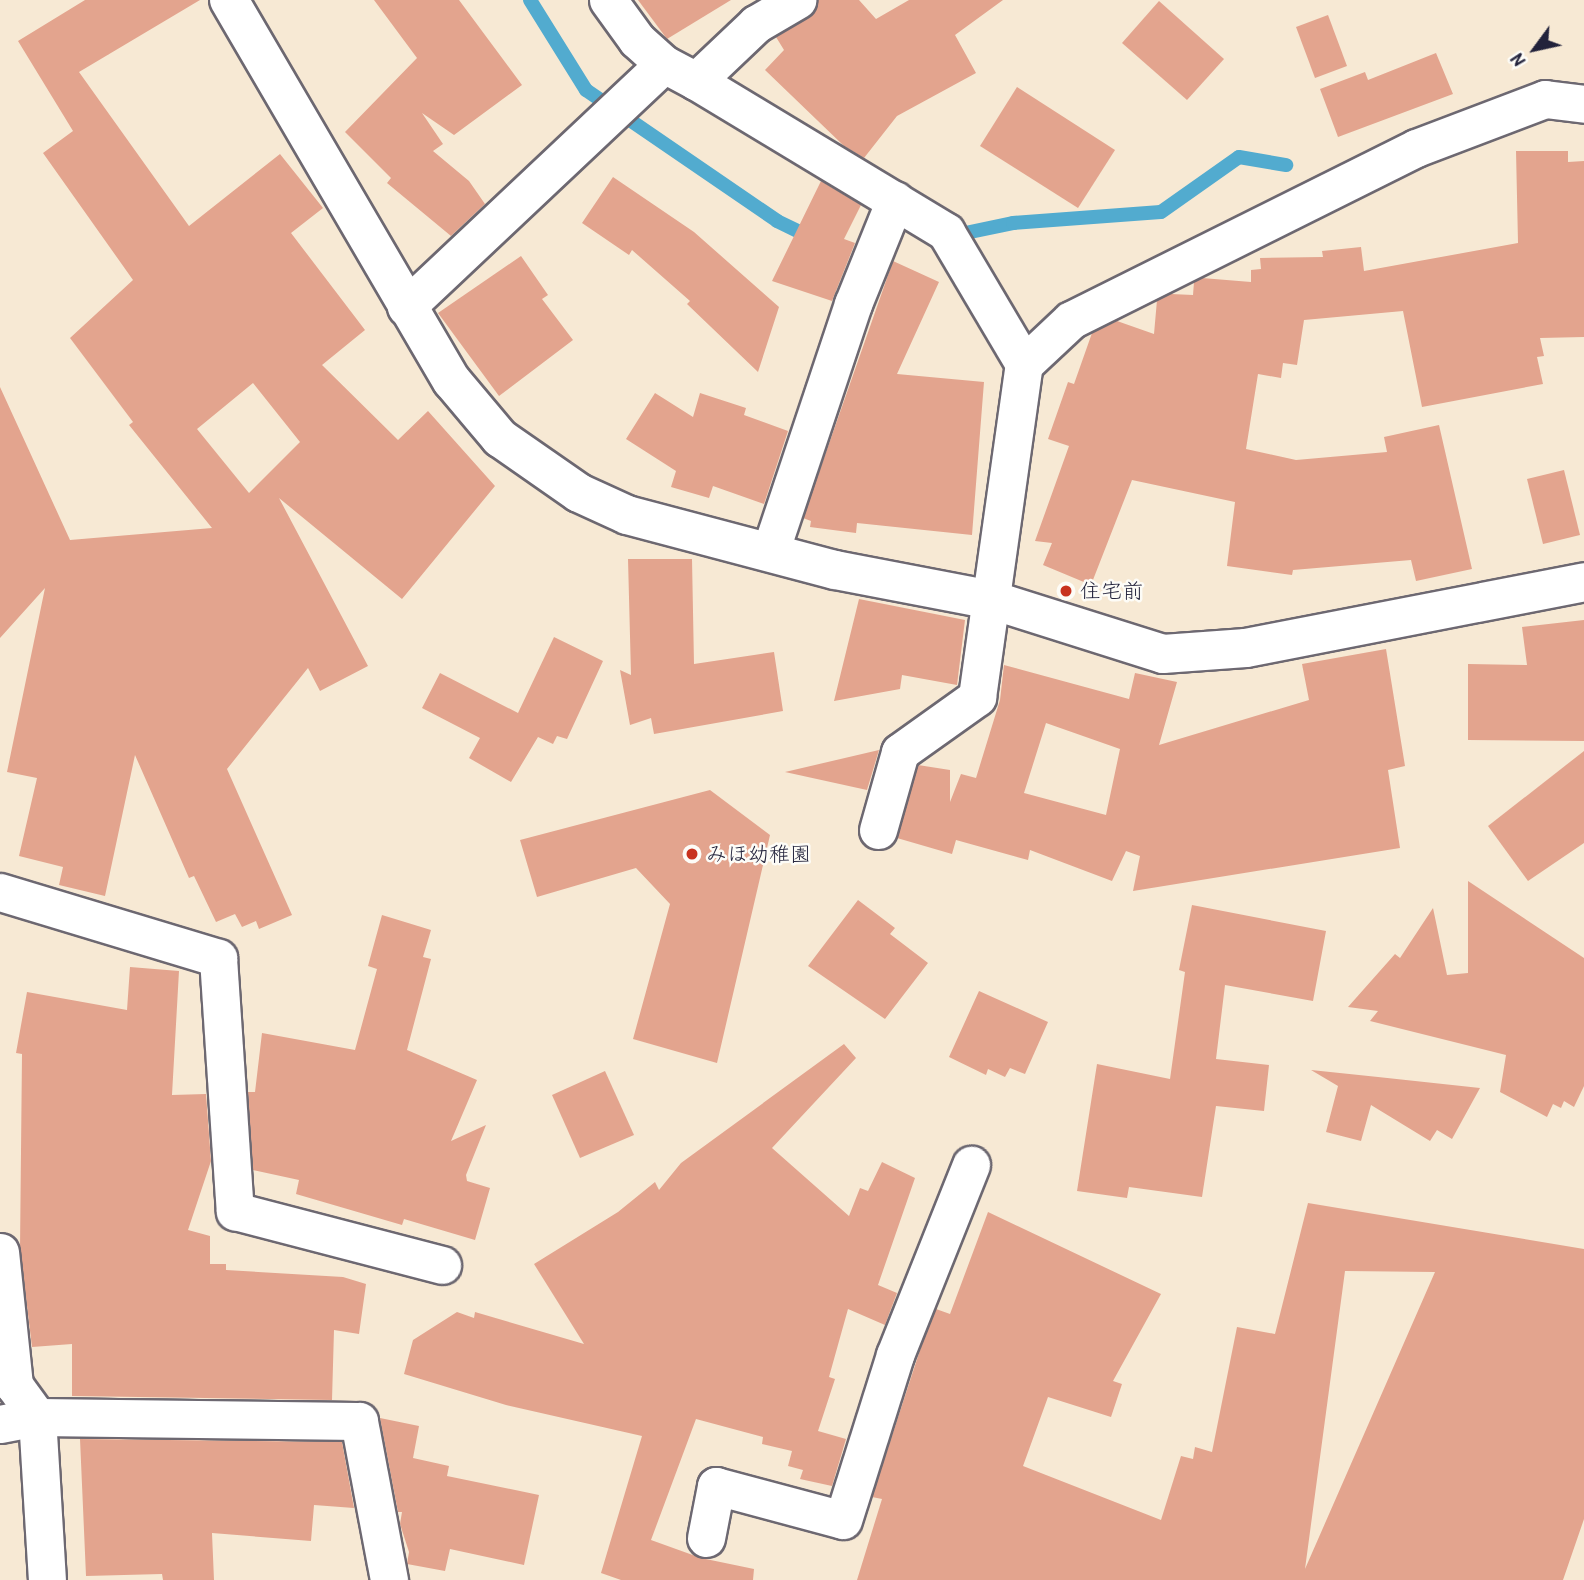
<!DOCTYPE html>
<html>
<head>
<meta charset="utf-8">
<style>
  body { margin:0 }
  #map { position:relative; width:1584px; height:1580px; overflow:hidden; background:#f7e9d4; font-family:"Patrick Hand","Klee One",sans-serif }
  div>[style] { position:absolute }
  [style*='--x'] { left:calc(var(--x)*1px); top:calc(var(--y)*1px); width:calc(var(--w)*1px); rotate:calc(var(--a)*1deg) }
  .stream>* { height:14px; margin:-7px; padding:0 7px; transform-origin:7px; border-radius:7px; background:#52abcf }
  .building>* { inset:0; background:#e3a48e }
  .roads { filter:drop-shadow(2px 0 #6d6871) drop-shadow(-2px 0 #6d6871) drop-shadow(0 2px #6d6871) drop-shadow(0 -2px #6d6871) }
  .minor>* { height:37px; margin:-18.5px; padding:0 18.5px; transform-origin:18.5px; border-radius:18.5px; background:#fff }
  .tertiary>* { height:38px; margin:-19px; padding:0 19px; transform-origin:19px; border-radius:19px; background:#fff }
  .dots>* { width:19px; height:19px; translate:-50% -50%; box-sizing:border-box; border:4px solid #fdfcf7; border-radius:50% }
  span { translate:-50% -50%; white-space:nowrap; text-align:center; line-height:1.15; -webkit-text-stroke:5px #fdfcf7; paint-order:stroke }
  .poi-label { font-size:21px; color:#22223b }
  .left { translate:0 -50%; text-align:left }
  .north { position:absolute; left:1500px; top:14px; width:70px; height:70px; -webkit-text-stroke:5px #fdfcf7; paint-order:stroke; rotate:237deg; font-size:19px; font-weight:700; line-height:28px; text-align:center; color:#22223b }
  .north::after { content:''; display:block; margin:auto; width:24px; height:32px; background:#22223b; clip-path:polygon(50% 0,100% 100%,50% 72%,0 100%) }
</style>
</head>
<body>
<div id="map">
  <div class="stream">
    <div style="--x:530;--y:0;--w:106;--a:58.1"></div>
    <div style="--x:586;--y:90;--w:232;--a:34.4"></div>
    <div style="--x:777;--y:221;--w:41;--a:25.9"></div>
    <div style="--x:951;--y:236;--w:63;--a:-11.8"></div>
    <div style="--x:1013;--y:223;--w:148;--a:-4.3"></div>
    <div style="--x:1161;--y:212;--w:95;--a:-35.2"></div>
    <div style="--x:1239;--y:157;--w:48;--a:9.7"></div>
  </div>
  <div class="building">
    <div style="clip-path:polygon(evenodd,85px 0,200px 0,79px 72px,189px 226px,280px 154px,323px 208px,291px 233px,365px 330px,322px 365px,398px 440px,428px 411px,495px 486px,402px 599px,279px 498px,368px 666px,320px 691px,308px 668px,227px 769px,292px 915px,259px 929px,256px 921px,242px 927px,235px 914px,216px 922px,194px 876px,189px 878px,135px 755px,105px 896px,59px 885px,63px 867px,19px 856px,37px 778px,7px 772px,45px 588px,0 638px,0 387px,70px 540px,212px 528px,129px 425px,133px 422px,70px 338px,133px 280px,43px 153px,73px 131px,18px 41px,85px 0,253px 383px,300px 442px,249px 493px,197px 429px,253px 383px)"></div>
    <div style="clip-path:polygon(374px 0,459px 0,522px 85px,454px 135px,422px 113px,443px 144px,433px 151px,469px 181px,485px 204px,451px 236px,387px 183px,391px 178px,345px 132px,417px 58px)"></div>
    <div style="clip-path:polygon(638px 0,731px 0,667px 39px)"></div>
    <div style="clip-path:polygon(818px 0,859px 0,876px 19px,909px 0,1003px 0,955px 35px,976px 73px,897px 116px,864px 158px,844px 146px,765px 70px,784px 50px,776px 37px,808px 18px)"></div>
    <div style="clip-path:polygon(1159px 1px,1224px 59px,1187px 100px,1122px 43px)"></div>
    <div style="clip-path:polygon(1328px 15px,1347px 66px,1315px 78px,1296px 27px)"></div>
    <div style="clip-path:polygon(1436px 53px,1453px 94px,1338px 137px,1320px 89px,1365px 72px,1368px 80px)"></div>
    <div style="clip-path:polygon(1017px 87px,1115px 150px,1078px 208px,980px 146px)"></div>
    <div style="clip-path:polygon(1516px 151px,1568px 151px,1568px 162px,1584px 161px,1584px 337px,1540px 338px,1544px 356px,1537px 357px,1543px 384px,1422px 407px,1403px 311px,1304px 320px,1297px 365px,1283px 363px,1281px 378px,1258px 374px,1246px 449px,1296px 460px,1387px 452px,1384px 437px,1439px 425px,1472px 569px,1416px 581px,1411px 560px,1293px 570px,1292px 575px,1227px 566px,1235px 502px,1132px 480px,1091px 585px,1043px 565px,1052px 543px,1035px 541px,1069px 446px,1048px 439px,1068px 382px,1074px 384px,1092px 333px,1117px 321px,1154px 334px,1157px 300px,1171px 294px,1193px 295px,1194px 282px,1202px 278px,1251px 282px,1251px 270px,1261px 269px,1260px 258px,1323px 257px,1322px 251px,1361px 247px,1364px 271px,1518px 243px)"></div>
    <div style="clip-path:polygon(613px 177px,694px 232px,779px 307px,758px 372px,687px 304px,690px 301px,632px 250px,629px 255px,582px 223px)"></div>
    <div style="clip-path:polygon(821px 181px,861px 205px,844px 239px,855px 243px,832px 301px,772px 281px)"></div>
    <div style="clip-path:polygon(521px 256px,548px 295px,542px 299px,573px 340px,499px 396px,438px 313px)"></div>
    <div style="clip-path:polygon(893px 261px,939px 282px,897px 374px,984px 382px,972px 535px,857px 523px,856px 533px,810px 527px,811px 521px,803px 518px)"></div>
    <div style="clip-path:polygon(655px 393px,693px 417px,700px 393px,746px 408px,744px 415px,788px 431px,764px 504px,713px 486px,709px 498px,671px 487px,676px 471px,626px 439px)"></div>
    <div style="clip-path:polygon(1564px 470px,1580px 535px,1543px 544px,1527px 479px)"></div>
    <div style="clip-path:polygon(628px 559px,692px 559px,694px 664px,774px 652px,783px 711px,654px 734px,651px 718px,630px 725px,620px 670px,631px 675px)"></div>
    <div style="clip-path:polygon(859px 599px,965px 620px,957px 685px,902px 675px,900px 689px,834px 701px)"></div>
    <div style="clip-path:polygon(1584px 620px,1584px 741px,1468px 740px,1468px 664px,1527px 665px,1522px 627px)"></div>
    <div style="clip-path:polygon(554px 637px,603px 661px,567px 739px,557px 736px,553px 744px,538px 737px,511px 782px,469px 758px,480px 738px,422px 708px,440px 673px,518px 713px)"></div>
    <div style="clip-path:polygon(evenodd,1386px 649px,1405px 766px,1388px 770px,1400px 848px,1133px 891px,1140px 856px,1126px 851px,1112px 881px,1030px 850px,1028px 860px,956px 840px,952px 854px,897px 838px,918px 765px,950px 770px,950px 802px,961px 774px,976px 778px,1000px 700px,1004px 665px,1129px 699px,1135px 673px,1177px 682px,1159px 745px,1309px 700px,1302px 664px,1386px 649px,1046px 723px,1120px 749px,1106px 815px,1024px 793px,1046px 723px)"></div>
    <div style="clip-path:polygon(879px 750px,867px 790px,785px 772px)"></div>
    <div style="clip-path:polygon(1584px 751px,1584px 843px,1528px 881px,1488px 826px)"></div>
    <div style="clip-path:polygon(710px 790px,770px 835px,717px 1063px,633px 1039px,670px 904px,636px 868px,537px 897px,520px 840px)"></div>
    <div style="clip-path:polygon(1468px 881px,1584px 958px,1584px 1086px,1574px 1107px,1564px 1101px,1561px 1108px,1553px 1104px,1547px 1117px,1500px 1092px,1506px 1055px,1370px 1021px,1378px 1011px,1348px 1007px,1395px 954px,1400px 958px,1433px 908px,1447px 975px,1468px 973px)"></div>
    <div style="clip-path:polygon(858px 900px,895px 928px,890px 934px,928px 963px,885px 1019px,808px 966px)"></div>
    <div style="clip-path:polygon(1192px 905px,1326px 931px,1313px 1001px,1225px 985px,1216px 1059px,1269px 1065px,1264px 1111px,1216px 1106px,1202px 1197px,1129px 1187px,1127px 1198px,1077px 1191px,1097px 1064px,1170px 1079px,1185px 972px,1179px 970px)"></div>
    <div style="clip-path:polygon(382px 915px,431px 930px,423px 957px,431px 959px,407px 1050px,477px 1080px,451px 1141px,486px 1125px,466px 1175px,467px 1181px,490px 1188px,475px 1240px,404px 1219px,402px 1225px,296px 1194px,299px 1180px,253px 1170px,248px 1092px,255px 1092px,262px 1033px,355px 1050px,377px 969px,368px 966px)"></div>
    <div style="clip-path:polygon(130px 967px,179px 971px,172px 1095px,206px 1094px,211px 1161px,188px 1230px,210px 1236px,210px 1264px,226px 1264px,226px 1270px,343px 1277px,366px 1284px,359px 1334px,334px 1330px,332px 1400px,72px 1396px,72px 1344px,32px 1347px,20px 1248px,22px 1054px,16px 1053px,27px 992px,127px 1010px)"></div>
    <div style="clip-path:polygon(979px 991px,1048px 1022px,1025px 1074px,1010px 1068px,1005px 1077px,988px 1069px,986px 1075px,949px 1057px)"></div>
    <div style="clip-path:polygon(844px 1044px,856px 1058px,772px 1148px,849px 1216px,860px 1188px,868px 1191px,882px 1162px,915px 1178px,878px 1285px,897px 1293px,885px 1325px,848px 1309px,829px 1377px,835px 1379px,818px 1431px,846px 1439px,832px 1486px,800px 1479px,803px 1470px,788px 1466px,792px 1451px,762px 1444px,763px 1437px,696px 1419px,651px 1540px,701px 1558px,754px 1569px,753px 1580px,621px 1580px,601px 1573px,642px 1436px,506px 1405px,404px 1374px,413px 1340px,457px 1312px,474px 1318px,475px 1312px,584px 1344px,534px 1264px,618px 1212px,655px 1182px,659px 1190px,681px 1163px)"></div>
    <div style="clip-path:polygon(1311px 1070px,1378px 1077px,1480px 1088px,1452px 1139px,1437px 1130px,1430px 1141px,1371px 1105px,1361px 1141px,1326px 1132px,1338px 1086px)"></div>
    <div style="clip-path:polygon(605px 1071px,634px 1135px,580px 1158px,552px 1095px)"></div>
    <div style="clip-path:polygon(evenodd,1308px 1203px,1584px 1249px,1584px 1519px,1563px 1580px,857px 1580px,882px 1499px,872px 1497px,923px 1341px,936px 1309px,950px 1314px,988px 1212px,1161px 1294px,1113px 1381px,1122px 1384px,1111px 1417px,1048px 1397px,1023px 1466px,1161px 1520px,1181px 1456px,1193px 1459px,1195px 1447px,1212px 1452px,1237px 1327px,1275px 1334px,1308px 1203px,1345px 1271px,1435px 1272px,1305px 1569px,1345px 1271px)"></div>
    <div style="clip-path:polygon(380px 1418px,419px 1426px,413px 1458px,449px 1466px,447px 1476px,539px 1495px,524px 1565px,450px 1549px,445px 1571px,407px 1564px,409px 1552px,400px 1524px,402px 1512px,398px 1512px)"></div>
    <div style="clip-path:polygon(80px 1439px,342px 1442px,354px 1508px,314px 1505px,311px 1541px,212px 1533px,214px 1580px,163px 1580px,162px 1574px,86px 1576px)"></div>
  </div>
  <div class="roads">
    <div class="minor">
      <div style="--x:608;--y:0;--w:49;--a:54.1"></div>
      <div style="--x:637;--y:40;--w:36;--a:42"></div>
      <div style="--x:664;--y:64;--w:36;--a:28"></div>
      <div style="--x:696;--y:81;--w:83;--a:-43.5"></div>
      <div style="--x:756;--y:24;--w:48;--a:-30.3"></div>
      <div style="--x:696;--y:81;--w:292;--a:31.1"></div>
      <div style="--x:946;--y:232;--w:153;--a:59.4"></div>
      <div style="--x:406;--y:307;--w:354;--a:-43.3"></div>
      <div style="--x:770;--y:552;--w:262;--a:-71.5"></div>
      <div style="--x:853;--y:304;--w:112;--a:-68"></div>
      <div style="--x:878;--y:830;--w:81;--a:-74.2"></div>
      <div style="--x:900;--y:752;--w:95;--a:-35.5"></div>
      <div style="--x:977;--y:697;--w:336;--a:-82"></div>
      <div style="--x:1024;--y:364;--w:64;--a:-43.1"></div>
      <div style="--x:1071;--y:320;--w:385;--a:-26.5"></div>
      <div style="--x:1416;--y:148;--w:138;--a:-20.8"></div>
      <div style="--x:1545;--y:99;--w:39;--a:7"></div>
      <div style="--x:0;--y:892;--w:228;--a:16.8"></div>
      <div style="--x:218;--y:958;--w:254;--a:86.2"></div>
      <div style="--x:235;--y:1211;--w:214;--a:14.6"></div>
      <div style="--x:0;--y:1252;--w:134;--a:84"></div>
      <div style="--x:14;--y:1385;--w:39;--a:54"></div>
      <div style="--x:37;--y:1417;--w:163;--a:86.5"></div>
      <div style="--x:0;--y:1424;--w:38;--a:-11"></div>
      <div style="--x:37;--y:1417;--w:322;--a:0.7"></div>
      <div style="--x:359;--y:1421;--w:162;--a:79.3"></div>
      <div style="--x:706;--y:1538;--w:53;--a:-79.1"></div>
      <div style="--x:716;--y:1486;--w:131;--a:15"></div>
      <div style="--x:843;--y:1520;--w:173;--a:-72.5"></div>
      <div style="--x:895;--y:1355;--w:205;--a:-68.2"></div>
    </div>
    <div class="tertiary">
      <div style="--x:229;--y:0;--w:441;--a:59.7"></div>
      <div style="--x:452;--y:381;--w:75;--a:49.9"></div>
      <div style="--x:500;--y:438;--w:96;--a:34.8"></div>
      <div style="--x:579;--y:493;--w:53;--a:24.6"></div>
      <div style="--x:627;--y:515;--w:215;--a:14.8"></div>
      <div style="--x:835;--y:570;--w:160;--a:10.8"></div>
      <div style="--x:992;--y:600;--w:179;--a:17.5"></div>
      <div style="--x:1163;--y:654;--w:83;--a:-4.1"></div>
      <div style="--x:1246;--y:648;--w:344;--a:-11"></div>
    </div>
  </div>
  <div class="dots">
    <div style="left:1066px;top:591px;background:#c8321e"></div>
    <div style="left:692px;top:854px;background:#c8321e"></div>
  </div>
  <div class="poi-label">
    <span class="left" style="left:1080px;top:591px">住宅前</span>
    <span class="left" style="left:706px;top:854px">みほ幼稚園</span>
  </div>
  <div class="north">N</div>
</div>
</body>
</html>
